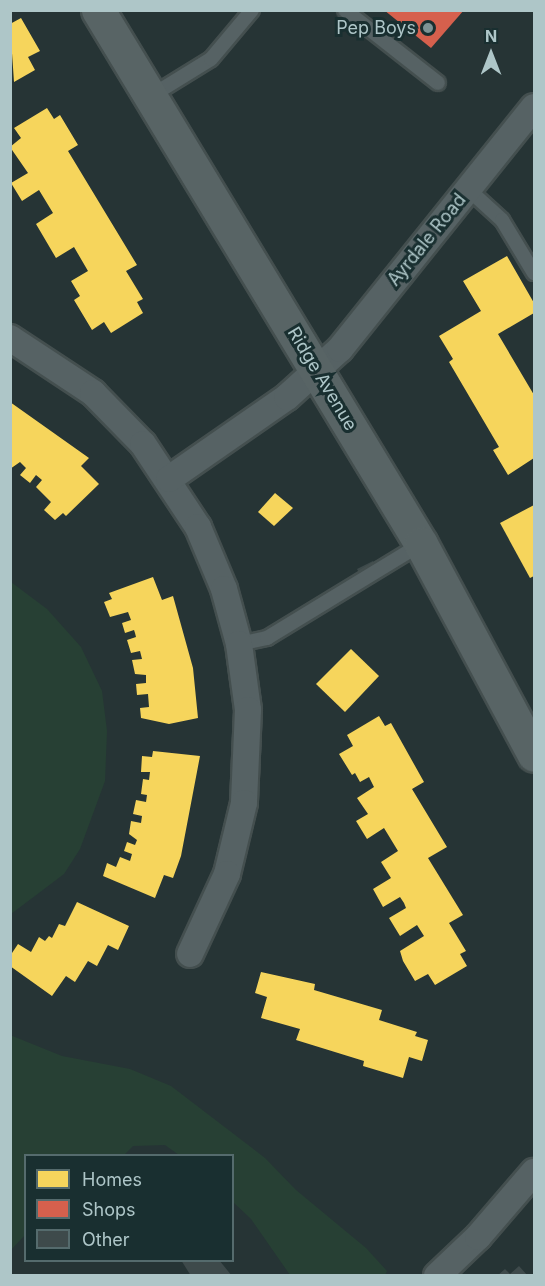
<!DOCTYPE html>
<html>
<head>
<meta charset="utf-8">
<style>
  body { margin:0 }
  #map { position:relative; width:545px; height:1286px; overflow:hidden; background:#263435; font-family:Inter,sans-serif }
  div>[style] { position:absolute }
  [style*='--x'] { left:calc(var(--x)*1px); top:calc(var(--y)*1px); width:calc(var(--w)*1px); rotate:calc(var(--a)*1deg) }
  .green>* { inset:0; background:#274034 }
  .homes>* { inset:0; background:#f6d55c }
  .shops>* { inset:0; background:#d6604d }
  .building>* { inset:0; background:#3e4a4b }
  .roads { filter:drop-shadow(2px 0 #444f4f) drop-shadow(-2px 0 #444f4f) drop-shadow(0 2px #444f4f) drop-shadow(0 -2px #444f4f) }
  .lane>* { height:14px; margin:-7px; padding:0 7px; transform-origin:7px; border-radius:7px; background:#566264 }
  .street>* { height:26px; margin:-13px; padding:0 13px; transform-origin:13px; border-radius:13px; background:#566264 }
  .primary>* { height:33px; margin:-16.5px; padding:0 16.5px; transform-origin:16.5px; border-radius:16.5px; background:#586465 }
  .dots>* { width:16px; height:16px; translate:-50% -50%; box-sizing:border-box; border:3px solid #192f30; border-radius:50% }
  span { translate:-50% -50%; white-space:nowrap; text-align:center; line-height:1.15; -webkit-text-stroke:6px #192f30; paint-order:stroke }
  .poi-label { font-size:18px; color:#aec6c8 }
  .right { translate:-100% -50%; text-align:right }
  .street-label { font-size:18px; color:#aec6c8 }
  .frame { position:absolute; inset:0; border:12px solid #aec6c8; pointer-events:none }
  .legend { position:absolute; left:24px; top:1154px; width:210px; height:108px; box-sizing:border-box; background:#192f30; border:2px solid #556b6d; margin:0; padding:8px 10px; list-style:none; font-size:18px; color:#aec6c8 }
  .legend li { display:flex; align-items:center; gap:12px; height:30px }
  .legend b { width:30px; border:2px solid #556b6d }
  .north { position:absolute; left:461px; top:24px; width:60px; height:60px; -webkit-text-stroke:4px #192f30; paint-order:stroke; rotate:0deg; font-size:16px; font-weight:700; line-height:24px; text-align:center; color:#aec6c8 }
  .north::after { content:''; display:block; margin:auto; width:21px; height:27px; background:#aec6c8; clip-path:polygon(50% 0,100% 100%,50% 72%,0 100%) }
</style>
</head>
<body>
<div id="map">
  <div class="green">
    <div style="clip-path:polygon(11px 582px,47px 609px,81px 647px,102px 691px,107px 731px,105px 781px,80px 849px,64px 874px,11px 914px)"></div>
    <div style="clip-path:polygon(10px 1035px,62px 1056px,130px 1069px,171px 1086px,265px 1158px,296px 1190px,366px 1248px,387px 1271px,385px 1275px,290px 1275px,251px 1219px,233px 1202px,232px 1156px,179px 1155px,165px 1145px,133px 1146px,124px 1155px,26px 1156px,25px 1235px,11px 1250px)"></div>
  </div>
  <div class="homes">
    <div style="clip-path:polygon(21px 18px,40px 51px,28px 57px,35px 70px,14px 82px,10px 24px)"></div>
    <div style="clip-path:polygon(47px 108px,54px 119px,60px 115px,78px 145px,68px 151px,137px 265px,126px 271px,143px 299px,137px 302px,143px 313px,111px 333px,104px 322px,92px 330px,74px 300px,80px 296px,71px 281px,88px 271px,74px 247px,56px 258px,36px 224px,53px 213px,39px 190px,22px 201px,11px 183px,28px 173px,10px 147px,21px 138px,14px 128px)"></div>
    <div style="clip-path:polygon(507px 256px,534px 303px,534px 313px,498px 334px,534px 395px,534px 458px,508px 475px,493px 450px,499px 447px,449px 362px,453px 359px,439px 336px,481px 311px,463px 281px)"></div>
    <div style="clip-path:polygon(10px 402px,89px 458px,81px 466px,99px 484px,66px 516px,63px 513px,55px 520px,44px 510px,51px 502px,36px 487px,42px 480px,36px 475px,30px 483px,20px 475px,26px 468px,20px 462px,10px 469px)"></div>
    <div style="clip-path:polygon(275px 493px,293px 508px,274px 526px,258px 512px)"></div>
    <div style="clip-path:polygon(534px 505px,534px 576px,530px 578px,500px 523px)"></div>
    <div style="clip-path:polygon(153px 577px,162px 600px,173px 596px,193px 668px,198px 718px,169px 724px,141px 718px,140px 708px,149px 707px,148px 694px,137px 695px,136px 684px,146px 683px,146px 675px,135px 674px,132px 660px,142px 659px,140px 651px,131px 653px,127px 640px,136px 637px,135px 633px,134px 630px,125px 633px,122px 623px,131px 620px,128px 612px,110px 617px,104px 602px,112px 599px,109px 593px)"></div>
    <div style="clip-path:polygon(351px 649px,379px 676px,345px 712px,316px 684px)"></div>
    <div style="clip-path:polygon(379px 716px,385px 726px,391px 723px,424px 782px,412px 789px,447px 847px,428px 858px,463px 915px,449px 923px,466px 951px,460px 954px,467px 966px,435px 985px,428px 974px,415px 981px,403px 961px,400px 951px,424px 936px,417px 925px,400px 936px,389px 918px,406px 908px,404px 903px,400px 897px,383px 907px,373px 889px,391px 878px,381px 862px,398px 851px,384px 828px,367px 839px,356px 821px,368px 814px,357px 798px,374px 787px,369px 777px,360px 782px,355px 773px,352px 775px,339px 754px,353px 746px,347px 735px)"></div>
    <div style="clip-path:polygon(153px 751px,200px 756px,181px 856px,173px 878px,164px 875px,155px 898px,103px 876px,107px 863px,116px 867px,120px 857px,130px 861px,132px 854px,124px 851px,127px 842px,135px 845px,137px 840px,129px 834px,131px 821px,141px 823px,142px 816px,133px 814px,136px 800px,146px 802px,147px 795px,141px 794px,143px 779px,149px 780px,150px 772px,141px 772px,142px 756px,152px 757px)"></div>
    <div style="clip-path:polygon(77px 902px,129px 926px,118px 950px,108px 945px,97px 966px,88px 961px,75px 982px,66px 976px,52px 996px,10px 966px,10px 956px,18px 944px,31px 952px,39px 937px,45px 941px,49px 936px,52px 938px,59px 924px,65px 926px)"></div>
    <div style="clip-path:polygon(261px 972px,315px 984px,314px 990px,382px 1010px,379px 1020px,417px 1032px,415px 1036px,428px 1040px,422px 1061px,409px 1057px,403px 1078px,363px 1066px,364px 1061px,296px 1040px,300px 1029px,261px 1018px,267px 997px,255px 993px)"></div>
  </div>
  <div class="shops">
    <div style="clip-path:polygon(384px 10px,464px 10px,431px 48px)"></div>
  </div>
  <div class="building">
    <div style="clip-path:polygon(373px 561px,382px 578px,366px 586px,357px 569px)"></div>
    <div style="clip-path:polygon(181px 1260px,219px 1260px,232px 1276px,191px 1276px)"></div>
    <div style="clip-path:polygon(519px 1266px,528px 1276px,497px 1276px,505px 1269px,510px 1274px)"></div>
  </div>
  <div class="roads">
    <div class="lane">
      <div style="--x:345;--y:10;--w:118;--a:38.1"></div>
      <div style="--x:151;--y:96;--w:70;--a:-31.7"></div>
      <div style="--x:211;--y:59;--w:64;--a:-50.1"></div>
      <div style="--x:468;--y:189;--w:46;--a:42.4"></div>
      <div style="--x:502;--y:220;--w:62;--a:58.9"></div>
      <div style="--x:239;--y:644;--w:29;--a:-12"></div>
      <div style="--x:267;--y:638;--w:180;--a:-31.4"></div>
    </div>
    <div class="street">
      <div style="--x:10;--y:338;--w:100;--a:33.5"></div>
      <div style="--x:93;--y:393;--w:71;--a:45.6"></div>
      <div style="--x:143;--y:444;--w:100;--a:56.5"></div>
      <div style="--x:198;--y:527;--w:67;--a:67.2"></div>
      <div style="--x:224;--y:589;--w:57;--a:74.7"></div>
      <div style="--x:239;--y:644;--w:67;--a:82.2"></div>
      <div style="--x:248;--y:710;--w:93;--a:92.5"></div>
      <div style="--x:244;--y:803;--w:73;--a:103.5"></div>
      <div style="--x:227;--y:874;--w:88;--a:114.8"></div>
      <div style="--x:169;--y:479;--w:144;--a:-34.8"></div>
      <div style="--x:287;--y:397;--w:72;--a:-42.2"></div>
      <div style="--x:340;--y:349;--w:310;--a:-51.3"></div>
      <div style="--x:437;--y:1276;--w:57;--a:-43.6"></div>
      <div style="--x:478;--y:1237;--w:86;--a:-49.3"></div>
    </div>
    <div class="primary">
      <div style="--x:98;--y:10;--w:624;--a:58.83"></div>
      <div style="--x:421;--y:544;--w:239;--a:61.8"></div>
    </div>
  </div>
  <div class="dots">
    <div style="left:428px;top:28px;background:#7e9395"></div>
  </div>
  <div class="poi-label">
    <span class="right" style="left:416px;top:28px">Pep Boys</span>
  </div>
  <div class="street-label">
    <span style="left:427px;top:240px;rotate:-51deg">Ayrdale Road</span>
    <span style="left:322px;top:379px;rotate:59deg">Ridge Avenue</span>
  </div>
  <div class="frame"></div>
  <ul class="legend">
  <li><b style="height:16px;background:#f6d55c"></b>Homes</li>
  <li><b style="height:16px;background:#d6604d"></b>Shops</li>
  <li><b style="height:16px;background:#3e4a4b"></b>Other</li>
  </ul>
  <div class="north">N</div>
</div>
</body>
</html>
